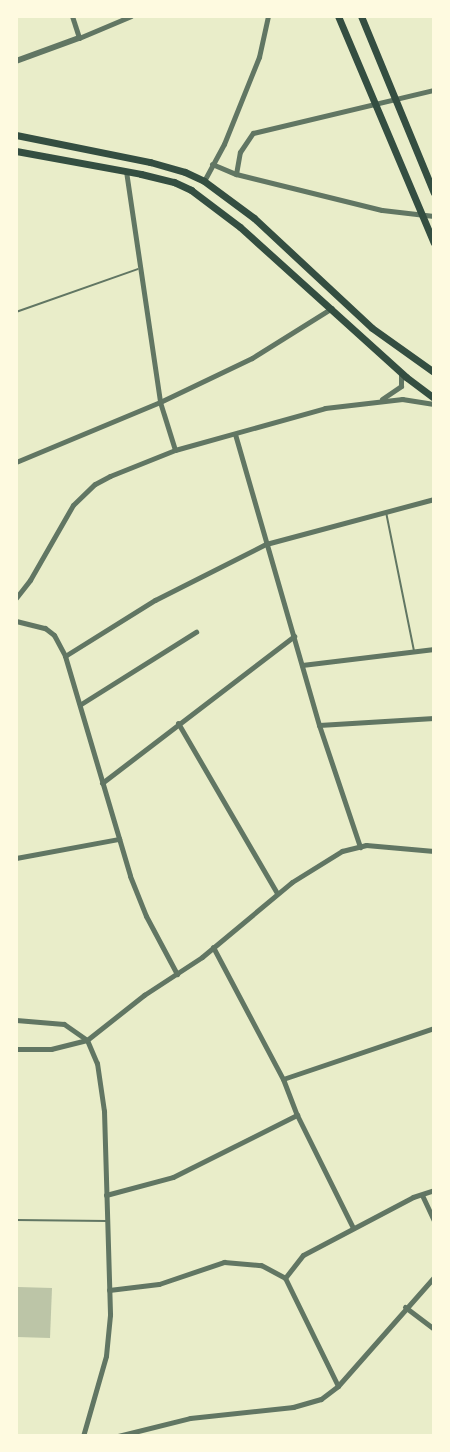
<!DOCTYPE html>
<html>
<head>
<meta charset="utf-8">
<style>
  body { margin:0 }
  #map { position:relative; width:450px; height:1452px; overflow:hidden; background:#e9edc9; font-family:"Noto Sans",sans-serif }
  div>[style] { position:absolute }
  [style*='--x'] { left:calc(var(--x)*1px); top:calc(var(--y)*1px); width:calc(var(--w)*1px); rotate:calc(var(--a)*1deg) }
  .building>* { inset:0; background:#bcc5a7 }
  .service>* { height:2px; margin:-1px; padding:0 1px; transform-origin:1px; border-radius:1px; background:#617663 }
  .minor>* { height:5px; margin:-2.5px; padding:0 2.5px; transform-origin:2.5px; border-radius:2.5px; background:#617663 }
  .tertiary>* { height:6px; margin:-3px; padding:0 3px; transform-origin:3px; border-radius:3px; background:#617663 }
  .secondary>* { height:7px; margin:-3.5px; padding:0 3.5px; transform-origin:3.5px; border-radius:3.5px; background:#344e41 }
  span { translate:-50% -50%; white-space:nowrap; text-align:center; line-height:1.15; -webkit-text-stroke:6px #fefae0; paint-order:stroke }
  .frame { position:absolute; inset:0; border:18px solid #fefae0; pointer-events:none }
</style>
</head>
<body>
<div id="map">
  <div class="building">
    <div style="clip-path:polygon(18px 1287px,52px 1288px,50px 1338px,17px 1337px)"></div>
  </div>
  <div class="service">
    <div style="--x:16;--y:312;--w:129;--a:-19.4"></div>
    <div style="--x:386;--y:512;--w:142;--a:78.6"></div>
    <div style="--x:16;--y:1220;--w:91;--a:0.6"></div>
  </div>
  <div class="minor">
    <div style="--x:72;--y:16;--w:23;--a:72"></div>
    <div style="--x:79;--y:38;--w:56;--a:-22.9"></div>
    <div style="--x:212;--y:164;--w:26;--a:23"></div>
    <div style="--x:236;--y:174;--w:150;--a:13.9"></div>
    <div style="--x:382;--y:210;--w:52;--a:6.6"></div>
    <div style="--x:126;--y:171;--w:233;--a:81.6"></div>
    <div style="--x:160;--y:402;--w:50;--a:72.6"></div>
    <div style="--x:236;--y:174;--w:22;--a:-80"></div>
    <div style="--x:240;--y:152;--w:23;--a:-56"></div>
    <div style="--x:253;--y:133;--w:186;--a:-13.4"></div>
    <div style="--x:204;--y:181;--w:42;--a:-61.6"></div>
    <div style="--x:224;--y:144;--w:94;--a:-68.1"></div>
    <div style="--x:259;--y:57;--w:42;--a:-77.6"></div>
    <div style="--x:382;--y:399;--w:23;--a:-34"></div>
    <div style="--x:401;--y:386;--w:12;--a:-90"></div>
    <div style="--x:235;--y:434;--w:303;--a:73.9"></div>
    <div style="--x:319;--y:725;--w:129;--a:71.4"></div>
    <div style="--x:16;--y:462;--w:156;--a:-22.6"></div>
    <div style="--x:160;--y:402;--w:102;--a:-25.6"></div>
    <div style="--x:252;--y:358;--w:94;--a:-32"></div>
    <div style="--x:16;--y:598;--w:23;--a:-52"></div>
    <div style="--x:30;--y:580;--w:86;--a:-60.2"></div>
    <div style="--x:73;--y:505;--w:30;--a:-44"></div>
    <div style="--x:95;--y:484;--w:17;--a:-28"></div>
    <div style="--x:110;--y:476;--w:70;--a:-21.8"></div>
    <div style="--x:175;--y:450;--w:156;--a:-15.6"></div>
    <div style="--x:325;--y:408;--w:78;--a:-6.7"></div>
    <div style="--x:402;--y:399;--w:32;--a:9"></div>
    <div style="--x:16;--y:621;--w:30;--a:14"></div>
    <div style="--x:45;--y:628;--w:11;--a:38"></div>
    <div style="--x:54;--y:635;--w:24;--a:62"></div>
    <div style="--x:65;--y:656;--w:229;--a:73.5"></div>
    <div style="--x:130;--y:876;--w:43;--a:68.2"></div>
    <div style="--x:146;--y:916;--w:66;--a:61.9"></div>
    <div style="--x:65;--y:656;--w:106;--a:-31.9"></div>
    <div style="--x:155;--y:600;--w:124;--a:-26.8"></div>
    <div style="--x:266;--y:544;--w:174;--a:-15"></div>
    <div style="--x:302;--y:665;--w:133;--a:-6.9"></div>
    <div style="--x:81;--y:704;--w:136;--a:-32.1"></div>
    <div style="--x:178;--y:723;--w:197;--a:59.8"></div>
    <div style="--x:319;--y:725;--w:115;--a:-3.5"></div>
    <div style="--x:102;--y:783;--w:242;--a:-37.4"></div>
    <div style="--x:16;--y:858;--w:105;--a:-10.5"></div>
    <div style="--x:213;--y:947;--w:149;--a:62.1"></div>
    <div style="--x:283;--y:1079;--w:39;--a:69"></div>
    <div style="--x:297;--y:1115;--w:126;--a:63.6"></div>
    <div style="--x:16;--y:1020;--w:48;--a:4.8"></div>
    <div style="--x:64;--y:1024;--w:28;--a:35"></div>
    <div style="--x:87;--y:1040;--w:25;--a:67"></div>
    <div style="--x:97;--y:1063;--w:49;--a:81.7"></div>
    <div style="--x:104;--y:1111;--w:204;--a:88.3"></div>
    <div style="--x:110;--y:1315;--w:41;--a:95.6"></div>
    <div style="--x:106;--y:1356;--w:83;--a:106"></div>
    <div style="--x:16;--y:1049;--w:35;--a:0"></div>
    <div style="--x:51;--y:1049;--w:37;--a:-14"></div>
    <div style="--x:87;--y:1040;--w:73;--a:-38.3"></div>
    <div style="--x:144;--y:995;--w:69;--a:-33.2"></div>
    <div style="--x:202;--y:957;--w:117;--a:-39.8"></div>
    <div style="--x:292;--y:882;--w:59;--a:-31.8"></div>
    <div style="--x:342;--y:851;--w:25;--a:-14"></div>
    <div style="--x:366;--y:845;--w:68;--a:5"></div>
    <div style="--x:283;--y:1079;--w:159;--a:-18.7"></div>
    <div style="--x:106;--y:1195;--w:69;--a:-15"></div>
    <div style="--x:173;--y:1177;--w:139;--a:-26.6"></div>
    <div style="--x:422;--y:1195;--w:29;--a:65"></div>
    <div style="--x:109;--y:1290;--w:50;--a:-6.8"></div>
    <div style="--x:159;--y:1284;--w:69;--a:-18.7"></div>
    <div style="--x:224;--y:1262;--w:37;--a:5"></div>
    <div style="--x:261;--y:1265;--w:27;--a:28"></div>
    <div style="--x:405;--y:1307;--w:36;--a:37"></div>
    <div style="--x:338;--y:1386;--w:120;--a:-116.1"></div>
    <div style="--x:285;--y:1278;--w:29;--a:-52"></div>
    <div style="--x:303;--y:1255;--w:124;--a:-27.8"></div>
    <div style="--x:413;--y:1197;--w:22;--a:-18"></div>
    <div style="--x:118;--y:1436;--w:74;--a:-14"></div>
    <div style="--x:190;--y:1418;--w:104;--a:-6.1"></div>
    <div style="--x:293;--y:1407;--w:29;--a:-16"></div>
    <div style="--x:321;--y:1399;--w:21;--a:-37"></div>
    <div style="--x:338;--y:1386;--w:145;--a:-48.6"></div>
  </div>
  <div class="tertiary">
    <div style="--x:16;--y:61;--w:67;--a:-20.1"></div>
  </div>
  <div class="secondary">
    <div style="--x:338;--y:16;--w:246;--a:67.1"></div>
    <div style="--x:361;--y:16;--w:191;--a:67.6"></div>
    <div style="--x:16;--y:135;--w:137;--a:11.4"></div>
    <div style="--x:150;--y:162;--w:36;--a:16"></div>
    <div style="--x:185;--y:172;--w:21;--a:25"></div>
    <div style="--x:204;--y:181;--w:62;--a:36.5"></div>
    <div style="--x:254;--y:218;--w:161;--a:43"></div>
    <div style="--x:372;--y:328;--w:76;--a:35.4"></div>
    <div style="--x:16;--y:151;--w:127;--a:10.4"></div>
    <div style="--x:141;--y:174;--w:34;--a:14"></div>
    <div style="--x:174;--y:182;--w:19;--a:25"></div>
    <div style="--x:191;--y:190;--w:61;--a:37.1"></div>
    <div style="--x:240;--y:227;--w:224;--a:42.1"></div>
    <div style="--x:406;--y:377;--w:35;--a:37"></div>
  </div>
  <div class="frame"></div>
</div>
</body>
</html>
